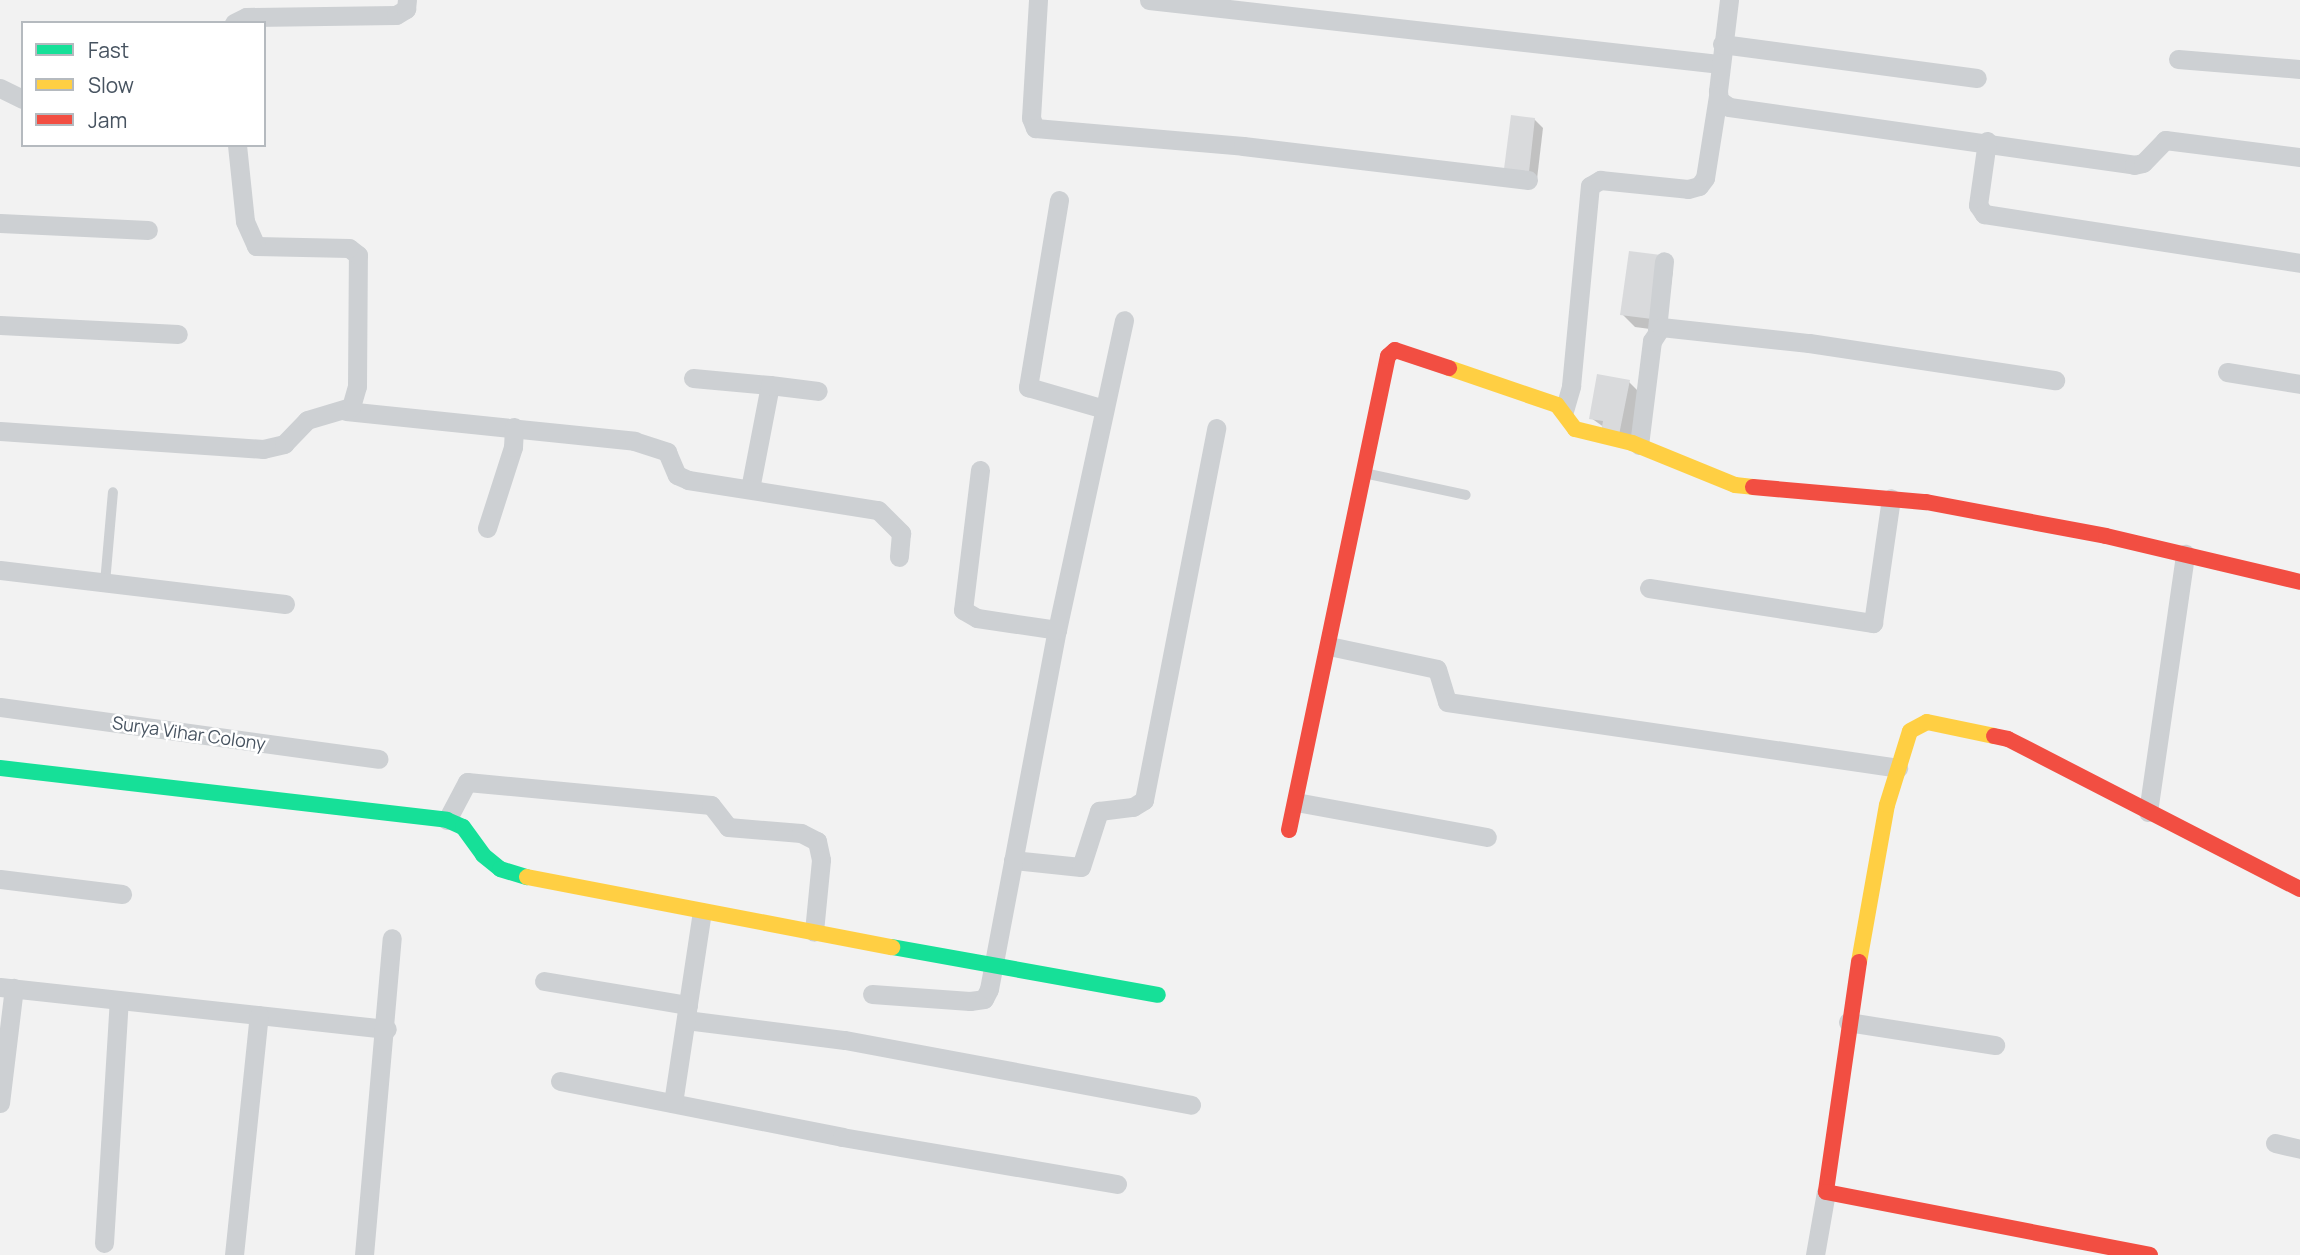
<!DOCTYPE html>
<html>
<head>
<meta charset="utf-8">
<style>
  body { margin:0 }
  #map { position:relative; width:2300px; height:1255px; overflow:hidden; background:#f2f2f2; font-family:Manrope,sans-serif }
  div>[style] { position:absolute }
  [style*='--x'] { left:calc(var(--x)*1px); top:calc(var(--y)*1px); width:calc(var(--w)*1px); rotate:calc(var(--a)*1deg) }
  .shadow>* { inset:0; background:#0003 }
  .building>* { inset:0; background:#d9dadc }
  .lane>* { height:10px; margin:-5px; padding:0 5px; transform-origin:5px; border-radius:5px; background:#cdd0d3 }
  .street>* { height:19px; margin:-9.5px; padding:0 9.5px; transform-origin:9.5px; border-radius:9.5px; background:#cdd0d3 }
  .fast>* { height:16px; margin:-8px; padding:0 8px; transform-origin:8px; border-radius:8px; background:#16e098 }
  .slow>* { height:16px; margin:-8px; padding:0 8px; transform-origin:8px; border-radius:8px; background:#ffcf43 }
  .jam>* { height:16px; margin:-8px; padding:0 8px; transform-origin:8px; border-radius:8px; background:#f24e42 }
  span { translate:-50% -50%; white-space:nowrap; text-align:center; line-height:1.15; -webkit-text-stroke:5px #fff; paint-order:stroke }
  .street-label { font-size:18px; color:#475360 }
  .legend { position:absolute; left:21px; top:21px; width:245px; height:126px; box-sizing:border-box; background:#fff; border:2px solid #b5babf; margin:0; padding:9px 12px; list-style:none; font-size:21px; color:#475360 }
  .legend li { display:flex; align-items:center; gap:14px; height:35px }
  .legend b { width:35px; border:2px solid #b5babf }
</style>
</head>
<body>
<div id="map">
  <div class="shadow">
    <div style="clip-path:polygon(1534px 119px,1543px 128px,1537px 179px,1515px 177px)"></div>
    <div style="clip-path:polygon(1660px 257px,1673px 270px,1665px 331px,1635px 327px,1622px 314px)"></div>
    <div style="clip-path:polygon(1629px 382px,1642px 395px,1632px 447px,1591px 418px)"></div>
  </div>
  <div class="building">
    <div style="clip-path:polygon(1511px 115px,1535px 118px,1529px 172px,1504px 169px)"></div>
    <div style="clip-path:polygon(1629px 251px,1661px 255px,1652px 319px,1620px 315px)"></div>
    <div style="clip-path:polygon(1597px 374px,1630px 380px,1619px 435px,1601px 432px,1603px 421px,1589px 419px)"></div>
  </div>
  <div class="lane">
    <div style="--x:1364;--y:473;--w:104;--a:12.2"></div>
    <div style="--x:105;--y:583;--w:91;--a:-85"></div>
  </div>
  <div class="street">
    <div style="--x:1038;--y:0;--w:118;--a:93.4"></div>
    <div style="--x:1031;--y:118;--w:11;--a:68"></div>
    <div style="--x:1035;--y:128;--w:209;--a:4.9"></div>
    <div style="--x:1243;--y:146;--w:287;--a:6.8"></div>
    <div style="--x:1149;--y:0;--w:575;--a:6.4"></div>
    <div style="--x:1729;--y:0;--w:92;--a:96.9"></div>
    <div style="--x:1718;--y:91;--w:9;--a:84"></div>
    <div style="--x:1719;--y:100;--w:12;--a:35"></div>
    <div style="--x:1729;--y:107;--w:409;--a:8.1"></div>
    <div style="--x:2134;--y:165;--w:9;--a:-13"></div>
    <div style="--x:2143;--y:163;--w:32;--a:-46"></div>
    <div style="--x:2165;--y:140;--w:136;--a:7.2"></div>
    <div style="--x:234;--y:23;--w:13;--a:-27"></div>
    <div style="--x:246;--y:17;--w:150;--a:-0.8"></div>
    <div style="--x:396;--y:15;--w:12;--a:-31"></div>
    <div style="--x:406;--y:9;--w:9;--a:-84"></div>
    <div style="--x:1722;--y:44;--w:257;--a:7.6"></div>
    <div style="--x:2178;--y:59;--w:122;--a:4.7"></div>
    <div style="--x:0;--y:88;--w:25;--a:26"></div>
    <div style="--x:1987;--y:141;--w:65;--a:98"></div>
    <div style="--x:1978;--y:205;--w:11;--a:56"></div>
    <div style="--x:1984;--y:214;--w:320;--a:8.8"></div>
    <div style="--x:1059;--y:200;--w:190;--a:99.4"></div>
    <div style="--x:1028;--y:387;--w:79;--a:16.1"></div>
    <div style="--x:0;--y:223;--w:148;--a:2.7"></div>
    <div style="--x:0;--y:325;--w:178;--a:2.9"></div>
    <div style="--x:1657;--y:329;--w:68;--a:-84.1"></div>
    <div style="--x:2227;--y:372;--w:74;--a:9.3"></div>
    <div style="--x:693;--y:378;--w:77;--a:5.2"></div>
    <div style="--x:770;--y:385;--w:106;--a:100.9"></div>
    <div style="--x:770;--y:385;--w:48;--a:7.1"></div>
    <div style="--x:346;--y:411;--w:290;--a:5.9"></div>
    <div style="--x:634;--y:441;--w:35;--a:18"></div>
    <div style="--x:667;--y:452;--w:25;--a:67"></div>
    <div style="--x:677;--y:475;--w:12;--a:24"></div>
    <div style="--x:688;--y:480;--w:192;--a:9"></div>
    <div style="--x:878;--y:510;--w:33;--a:45"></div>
    <div style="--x:901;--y:533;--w:24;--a:95"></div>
    <div style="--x:1564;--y:411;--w:26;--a:-74"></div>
    <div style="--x:1571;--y:386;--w:201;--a:-84.6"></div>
    <div style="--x:1590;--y:186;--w:12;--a:-31"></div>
    <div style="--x:1600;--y:180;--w:88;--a:5.8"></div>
    <div style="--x:1688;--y:189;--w:11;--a:-15"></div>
    <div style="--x:1699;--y:186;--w:10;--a:-53"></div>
    <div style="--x:1705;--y:178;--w:83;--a:-81"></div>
    <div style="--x:0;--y:431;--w:264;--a:3.9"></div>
    <div style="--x:263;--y:449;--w:22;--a:-13"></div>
    <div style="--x:284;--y:444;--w:33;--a:-46"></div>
    <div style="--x:307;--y:420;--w:46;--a:-16.5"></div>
    <div style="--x:351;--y:407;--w:22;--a:-74"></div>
    <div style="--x:357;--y:386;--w:131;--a:-89.6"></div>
    <div style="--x:358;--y:255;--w:11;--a:-142"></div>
    <div style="--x:349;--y:248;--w:93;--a:-178.8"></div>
    <div style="--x:256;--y:246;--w:27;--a:-114"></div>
    <div style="--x:245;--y:221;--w:76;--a:-96"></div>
    <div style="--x:1639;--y:445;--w:105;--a:-82.9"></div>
    <div style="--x:1652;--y:341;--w:17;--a:-57"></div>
    <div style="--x:1661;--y:327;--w:149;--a:6.2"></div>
    <div style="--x:1809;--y:343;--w:249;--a:8.6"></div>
    <div style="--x:980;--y:470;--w:141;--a:96.9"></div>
    <div style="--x:963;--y:610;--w:16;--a:30"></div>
    <div style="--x:977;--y:618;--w:81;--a:8.5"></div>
    <div style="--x:487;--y:528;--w:85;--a:-72.2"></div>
    <div style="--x:513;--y:447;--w:20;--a:-87"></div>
    <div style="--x:0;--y:570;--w:287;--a:6.8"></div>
    <div style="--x:1649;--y:588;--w:227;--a:8.9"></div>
    <div style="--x:1873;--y:623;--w:126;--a:-81.8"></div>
    <div style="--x:1329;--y:646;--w:110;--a:12"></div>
    <div style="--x:1437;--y:669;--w:34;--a:73"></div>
    <div style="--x:1447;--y:702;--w:456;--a:8.3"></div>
    <div style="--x:0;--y:707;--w:382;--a:7.8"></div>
    <div style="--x:1296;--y:802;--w:194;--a:10.4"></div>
    <div style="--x:2148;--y:812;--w:261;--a:-81.8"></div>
    <div style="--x:447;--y:820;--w:43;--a:-62.2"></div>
    <div style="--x:467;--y:782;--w:245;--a:5.4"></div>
    <div style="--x:711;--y:805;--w:28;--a:52"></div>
    <div style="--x:728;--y:827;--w:73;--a:4.7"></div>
    <div style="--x:801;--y:833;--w:18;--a:27"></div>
    <div style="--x:817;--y:841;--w:19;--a:78"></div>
    <div style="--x:821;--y:860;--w:72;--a:95.6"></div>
    <div style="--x:1013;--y:860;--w:68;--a:5.9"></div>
    <div style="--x:1081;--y:867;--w:59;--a:-72.2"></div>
    <div style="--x:1099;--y:811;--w:34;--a:-7"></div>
    <div style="--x:1133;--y:807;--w:13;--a:-32"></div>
    <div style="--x:1144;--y:800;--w:379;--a:-79"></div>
    <div style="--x:0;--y:879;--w:123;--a:7"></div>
    <div style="--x:544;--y:981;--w:146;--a:9.5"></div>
    <div style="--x:0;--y:987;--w:389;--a:6.2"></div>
    <div style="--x:872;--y:994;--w:98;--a:4.1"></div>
    <div style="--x:970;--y:1001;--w:14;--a:-8"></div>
    <div style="--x:984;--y:999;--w:11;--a:-63"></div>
    <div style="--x:989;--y:989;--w:365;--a:-79.3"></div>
    <div style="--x:1057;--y:630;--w:317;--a:-77.8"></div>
    <div style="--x:686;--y:1020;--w:160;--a:7.2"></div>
    <div style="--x:845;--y:1040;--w:352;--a:10.6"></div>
    <div style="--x:1848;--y:1022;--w:149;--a:8.9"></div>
    <div style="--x:560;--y:1081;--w:288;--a:11.2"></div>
    <div style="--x:842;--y:1137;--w:279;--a:9.7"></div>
    <div style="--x:0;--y:1103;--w:116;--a:-83.1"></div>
    <div style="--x:673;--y:1103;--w:193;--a:-81.4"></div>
    <div style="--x:2275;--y:1143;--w:26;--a:13"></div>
    <div style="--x:104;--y:1243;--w:243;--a:-86.5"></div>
    <div style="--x:234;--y:1255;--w:241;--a:-84.1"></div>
    <div style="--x:364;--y:1255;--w:318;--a:-85"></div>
    <div style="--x:1815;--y:1255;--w:64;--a:-80.1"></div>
  </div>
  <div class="fast">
    <div style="--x:0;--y:768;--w:450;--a:6.6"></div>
    <div style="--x:447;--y:820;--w:17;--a:24"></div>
    <div style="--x:463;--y:827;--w:34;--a:54"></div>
    <div style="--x:483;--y:855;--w:22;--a:39"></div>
    <div style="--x:500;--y:869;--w:28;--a:17"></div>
    <div style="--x:892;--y:947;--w:270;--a:10.2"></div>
  </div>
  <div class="slow">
    <div style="--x:1449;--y:368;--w:114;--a:18.9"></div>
    <div style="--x:1557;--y:405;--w:30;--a:53"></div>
    <div style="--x:1575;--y:429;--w:59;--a:13.8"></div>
    <div style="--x:1632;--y:443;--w:111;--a:22.2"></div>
    <div style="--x:1735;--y:485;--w:18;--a:6"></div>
    <div style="--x:527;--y:877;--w:372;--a:10.9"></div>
    <div style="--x:1859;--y:962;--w:159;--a:-79.9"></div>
    <div style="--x:1887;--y:805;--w:77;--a:-72.7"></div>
    <div style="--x:1910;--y:731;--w:19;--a:-28"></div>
    <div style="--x:1927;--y:722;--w:68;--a:11.8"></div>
  </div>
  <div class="jam">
    <div style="--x:1753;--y:487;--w:174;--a:5"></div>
    <div style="--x:1926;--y:502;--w:183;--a:10.7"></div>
    <div style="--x:2106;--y:536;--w:199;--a:13.3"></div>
    <div style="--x:1994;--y:736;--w:14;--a:12"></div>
    <div style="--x:2008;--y:739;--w:328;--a:27.2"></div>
    <div style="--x:1289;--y:830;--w:484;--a:-78.2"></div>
    <div style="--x:1388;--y:356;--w:9;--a:-41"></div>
    <div style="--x:1395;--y:350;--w:57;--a:18.4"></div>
    <div style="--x:1859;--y:962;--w:232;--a:98.2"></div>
    <div style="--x:1826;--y:1192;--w:330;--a:11"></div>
  </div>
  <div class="street-label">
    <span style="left:189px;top:733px;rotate:8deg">Surya Vihar Colony</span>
  </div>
  <ul class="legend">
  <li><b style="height:9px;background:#16e098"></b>Fast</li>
  <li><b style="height:9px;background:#ffcf43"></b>Slow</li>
  <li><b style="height:9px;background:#f24e42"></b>Jam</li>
  </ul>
</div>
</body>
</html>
